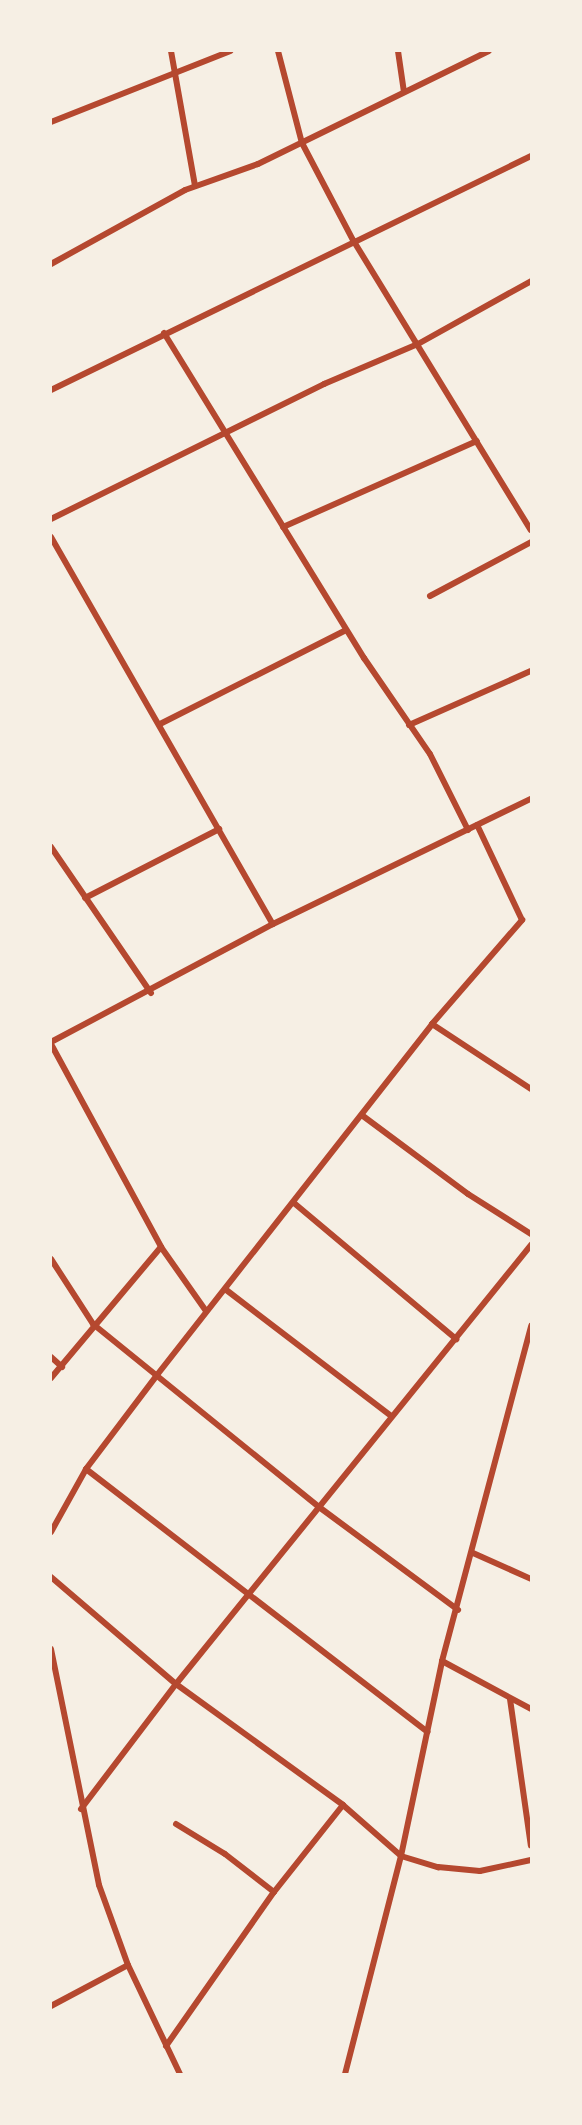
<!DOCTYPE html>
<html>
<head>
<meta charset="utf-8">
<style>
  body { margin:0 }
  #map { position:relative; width:582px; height:2125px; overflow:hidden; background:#f6efe4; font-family:Figtree,sans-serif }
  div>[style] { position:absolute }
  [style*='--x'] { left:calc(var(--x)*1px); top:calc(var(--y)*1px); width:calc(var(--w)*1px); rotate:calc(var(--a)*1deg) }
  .minor>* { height:6px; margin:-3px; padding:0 3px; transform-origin:3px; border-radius:3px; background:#b5482f }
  span { translate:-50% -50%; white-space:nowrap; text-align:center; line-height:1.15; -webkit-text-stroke:7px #f6efe4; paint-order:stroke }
  .frame { position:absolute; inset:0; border:52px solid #f6efe4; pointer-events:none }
</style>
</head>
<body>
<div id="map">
  <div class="minor">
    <div style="--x:171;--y:51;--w:137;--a:79.9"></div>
    <div style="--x:278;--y:51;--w:95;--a:75.4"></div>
    <div style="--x:302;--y:143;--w:110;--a:62.3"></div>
    <div style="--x:353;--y:240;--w:340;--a:58.5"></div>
    <div style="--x:398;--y:51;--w:41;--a:81.7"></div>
    <div style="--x:51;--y:122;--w:193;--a:-21.6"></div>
    <div style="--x:51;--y:264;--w:153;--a:-28.9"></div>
    <div style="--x:185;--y:190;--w:77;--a:-19.6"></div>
    <div style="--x:258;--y:164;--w:257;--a:-26.1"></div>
    <div style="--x:164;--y:333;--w:382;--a:58.4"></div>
    <div style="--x:364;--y:658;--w:116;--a:55.5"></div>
    <div style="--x:430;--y:754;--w:85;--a:63.4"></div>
    <div style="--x:51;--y:390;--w:534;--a:-25.99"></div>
    <div style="--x:51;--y:519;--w:305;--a:-26.3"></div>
    <div style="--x:324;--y:384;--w:102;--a:-23.1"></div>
    <div style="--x:418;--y:344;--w:129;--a:-29.1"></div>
    <div style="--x:283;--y:527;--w:212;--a:-23.9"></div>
    <div style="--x:51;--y:537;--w:446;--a:60.2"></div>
    <div style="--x:430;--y:596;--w:115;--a:-28.1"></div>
    <div style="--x:160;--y:724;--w:208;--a:-26.8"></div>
    <div style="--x:409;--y:725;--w:133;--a:-23.9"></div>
    <div style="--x:51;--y:847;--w:177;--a:55.6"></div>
    <div style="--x:85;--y:898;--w:151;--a:-27.2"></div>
    <div style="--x:432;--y:1024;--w:118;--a:33.3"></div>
    <div style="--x:51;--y:1042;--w:251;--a:-28"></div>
    <div style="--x:273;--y:924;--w:287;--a:-25.9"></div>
    <div style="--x:51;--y:1044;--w:231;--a:61.5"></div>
    <div style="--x:161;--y:1247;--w:78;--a:54.9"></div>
    <div style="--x:363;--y:1116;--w:131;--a:36.6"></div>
    <div style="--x:468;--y:1194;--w:75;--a:32.4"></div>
    <div style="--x:294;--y:1203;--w:212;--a:40"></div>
    <div style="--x:51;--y:1259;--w:77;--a:57.1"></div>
    <div style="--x:93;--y:1324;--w:291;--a:39"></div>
    <div style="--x:319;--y:1507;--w:173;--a:36.5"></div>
    <div style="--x:225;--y:1289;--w:209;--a:37.4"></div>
    <div style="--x:51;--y:1357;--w:15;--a:42"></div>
    <div style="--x:51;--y:1378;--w:171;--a:-50"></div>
    <div style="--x:86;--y:1469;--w:431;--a:37.6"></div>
    <div style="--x:51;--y:1532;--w:72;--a:-60.9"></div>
    <div style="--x:86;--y:1469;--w:118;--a:-52.9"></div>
    <div style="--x:157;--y:1375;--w:446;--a:-51.9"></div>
    <div style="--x:432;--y:1024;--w:138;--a:-49.1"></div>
    <div style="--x:522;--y:920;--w:105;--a:-115.3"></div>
    <div style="--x:473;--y:1553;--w:64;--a:24.1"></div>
    <div style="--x:51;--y:1577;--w:165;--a:40.6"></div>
    <div style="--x:176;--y:1684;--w:206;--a:35.9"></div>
    <div style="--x:343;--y:1805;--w:77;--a:41.3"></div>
    <div style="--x:401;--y:1856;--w:39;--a:17"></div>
    <div style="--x:438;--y:1867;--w:42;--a:5.4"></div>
    <div style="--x:480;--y:1871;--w:52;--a:-12.2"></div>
    <div style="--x:51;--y:1649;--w:241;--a:78.5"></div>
    <div style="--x:99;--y:1885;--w:85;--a:70.1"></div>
    <div style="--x:128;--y:1965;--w:121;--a:64.5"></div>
    <div style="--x:442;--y:1661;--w:101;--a:28.3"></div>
    <div style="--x:510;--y:1699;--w:148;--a:81.9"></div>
    <div style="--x:81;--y:1809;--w:157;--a:-52.8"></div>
    <div style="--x:176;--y:1684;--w:565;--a:-51.04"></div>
    <div style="--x:176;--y:1824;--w:57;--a:31.5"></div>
    <div style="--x:225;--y:1854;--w:62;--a:37.8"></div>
    <div style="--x:51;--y:2006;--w:87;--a:-28"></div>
    <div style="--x:166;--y:2046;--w:188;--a:-55"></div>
    <div style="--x:274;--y:1892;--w:111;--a:-51.6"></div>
    <div style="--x:345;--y:2074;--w:225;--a:-75.6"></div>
    <div style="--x:401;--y:1856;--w:199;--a:-78.1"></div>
    <div style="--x:442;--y:1661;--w:347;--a:-75.1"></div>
  </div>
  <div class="frame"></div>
</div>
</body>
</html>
